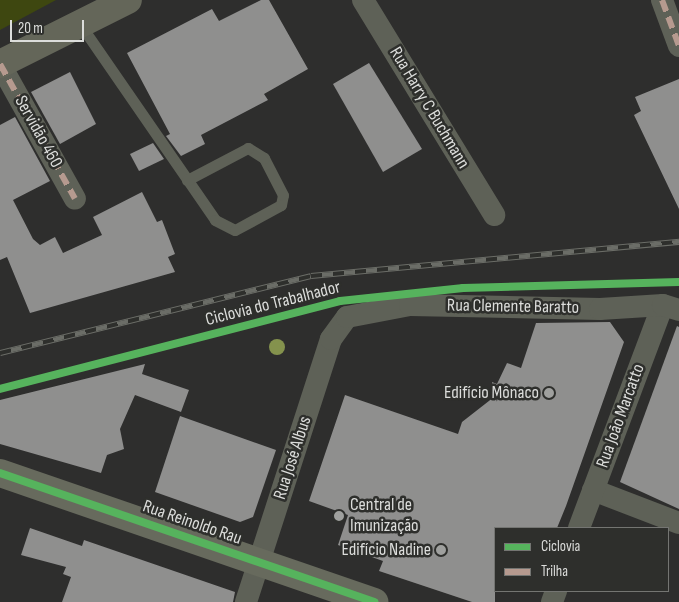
<!DOCTYPE html>
<html>
<head>
<meta charset="utf-8">
<style>
  body { margin:0 }
  #map { position:relative; width:679px; height:602px; overflow:hidden; background:#2e2e2d; font-family:"Sofia Sans Condensed",sans-serif }
  div>[style] { position:absolute }
  [style*='--x'] { left:calc(var(--x)*1px); top:calc(var(--y)*1px); width:calc(var(--w)*1px); rotate:calc(var(--a)*1deg) }
  .green>* { inset:0; background:#3e4710 }
  .building>* { inset:0; background:#8f8f8e }
  .lane>* { height:11px; margin:-5.5px; padding:0 5.5px; transform-origin:5.5px; border-radius:5.5px; background:#5e6157 }
  .street>* { height:22px; margin:-11px; padding:0 11px; transform-origin:11px; border-radius:11px; background:#5e6157 }
  .primary>* { height:28px; margin:-14px; padding:0 14px; transform-origin:14px; border-radius:14px; background:#676a5d }
  .highway>* { height:28px; margin:-14px; padding:0 14px; transform-origin:14px; border-radius:14px; background:#646659 }
  .rail>* { height:5.5px; margin-top:-2.75px; transform-origin:0; background:repeating-linear-gradient(90deg,#2e2f2c 0 11px,#6b6d67 0 22px); box-sizing:border-box; border-block:1px solid #6b6d67 }
  .quiet>* { height:6px; margin-top:-3px; transform-origin:0; background:repeating-linear-gradient(90deg,#b69a8f 0 12px,transparent 0 18px) }
  .cycleway>* { height:8px; margin:-4px; padding:0 4px; transform-origin:4px; border-radius:4px; background:#56b35d }
  .trees>* { width:16px; height:16px; margin:-8px; border-radius:50%; background:#84924d }
  .dots>* { width:14px; height:14px; translate:-50% -50%; box-sizing:border-box; border:2px solid #2e2f2c; border-radius:50% }
  span { translate:-50% -50%; white-space:nowrap; text-align:center; line-height:1.15; -webkit-text-stroke:5px #2e2f2c; paint-order:stroke }
  .street-label { font-size:18px; color:#dcdddb }
  .poi-label { font-size:18px; color:#dcdddb }
  .right { translate:-100% -50%; text-align:right }
  .left { translate:0 -50%; text-align:left }
  .legend { position:absolute; left:494px; top:527px; width:175px; height:65px; box-sizing:border-box; background:#2e2f2c; border:1px solid #747572; margin:0; padding:6px 9px; list-style:none; font-size:15px; color:#dcdddb }
  .legend li { display:flex; align-items:center; gap:10px; height:25px }
  .legend b { width:25px; border:1px solid #747572 }
  .scale { position:absolute; left:10px; top:20px; width:74px; height:22px; box-sizing:border-box; border:2px solid #dcdddb; border-top:0; padding-left:6px; font-size:15px; line-height:18px; white-space:nowrap; color:#dcdddb; -webkit-text-stroke:4px #2e2f2c; paint-order:stroke }
</style>
</head>
<body>
<div id="map">
  <div class="green">
    <div style="clip-path:polygon(0 0,56px 0,0 30px)"></div>
  </div>
  <div class="building">
    <div style="clip-path:polygon(261px 0,269px 0,308px 69px,264px 94px,268px 100px,201px 135px,205px 144px,181px 156px,166px 136px,170px 134px,127px 53px,212px 9px,219px 21px)"></div>
    <div style="clip-path:polygon(369px 63px,422px 149px,383px 172px,333px 84px)"></div>
    <div style="clip-path:polygon(70px 72px,96px 124px,60px 144px,31px 92px)"></div>
    <div style="clip-path:polygon(679px 79px,679px 209px,634px 115px,641px 111px,635px 97px)"></div>
    <div style="clip-path:polygon(15px 117px,50px 181px,13px 200px,33px 239px,40px 245px,55px 237px,63px 253px,102px 235px,93px 217px,142px 192px,157px 222px,162px 220px,175px 254px,168px 257px,175px 272px,30px 313px,7px 257px,0 260px,0 125px)"></div>
    <div style="clip-path:polygon(153px 143px,164px 159px,139px 171px,130px 154px)"></div>
    <div style="clip-path:polygon(610px 322px,624px 342px,566px 506px,557px 528px,495px 528px,495px 602px,472px 602px,379px 571px,383px 561px,338px 545px,348px 515px,309px 501px,345px 395px,458px 434px,462px 422px,494px 397px,492px 382px,497px 384px,507px 363px,521px 368px,536px 323px)"></div>
    <div style="clip-path:polygon(677px 326px,679px 327px,679px 509px,620px 482px)"></div>
    <div style="clip-path:polygon(145px 364px,142px 374px,189px 390px,181px 412px,135px 395px,120px 429px,124px 449px,107px 455px,101px 473px,0 444px,0 400px)"></div>
    <div style="clip-path:polygon(180px 416px,276px 450px,253px 517px,240px 522px,155px 492px)"></div>
    <div style="clip-path:polygon(30px 528px,82px 546px,84px 540px,235px 592px,233px 602px,62px 602px,71px 577px,63px 574px,66px 567px,21px 555px)"></div>
  </div>
  <div class="lane">
    <div style="--x:80;--y:24;--w:238;--a:55.4"></div>
    <div style="--x:215;--y:220;--w:22;--a:27"></div>
    <div style="--x:235;--y:230;--w:52;--a:-28.5"></div>
    <div style="--x:281;--y:205;--w:10;--a:-79"></div>
    <div style="--x:283;--y:195;--w:42;--a:-117.2"></div>
    <div style="--x:264;--y:158;--w:19;--a:-148"></div>
    <div style="--x:248;--y:148;--w:69;--a:152.3"></div>
  </div>
  <div class="street">
    <div style="--x:363;--y:0;--w:252;--a:58.6"></div>
    <div style="--x:662;--y:0;--w:49;--a:69.7"></div>
    <div style="--x:0;--y:64;--w:154;--a:60.9"></div>
    <div style="--x:593;--y:490;--w:92;--a:21"></div>
    <div style="--x:579;--y:528;--w:238;--a:-69.4"></div>
    <div style="--x:246;--y:602;--w:276;--a:-72.1"></div>
    <div style="--x:331;--y:339;--w:27;--a:-54"></div>
    <div style="--x:347;--y:317;--w:64;--a:-10.8"></div>
    <div style="--x:410;--y:305;--w:190;--a:1.2"></div>
    <div style="--x:600;--y:309;--w:63;--a:-3.6"></div>
    <div style="--x:663;--y:305;--w:17;--a:17"></div>
    <div style="--x:552;--y:602;--w:12;--a:-70"></div>
  </div>
  <div class="primary">
    <div style="--x:0;--y:473;--w:396;--a:19"></div>
  </div>
  <div class="highway">
    <div style="--x:0;--y:64;--w:143;--a:-26.6"></div>
  </div>
  <div class="rail">
    <div style="--x:0;--y:353;--w:320;--a:-13.9"></div>
    <div style="--x:311;--y:276;--w:370;--a:-5.3"></div>
  </div>
  <div class="quiet">
    <div style="--x:662;--y:0;--w:49;--a:69.7"></div>
    <div style="--x:0;--y:64;--w:154;--a:60.9"></div>
  </div>
  <div class="cycleway">
    <div style="--x:0;--y:389;--w:351;--a:-14.5"></div>
    <div style="--x:340;--y:301;--w:124;--a:-6"></div>
    <div style="--x:463;--y:288;--w:216;--a:-1.6"></div>
    <div style="--x:0;--y:473;--w:396;--a:19"></div>
  </div>
  <div class="trees">
    <div style="left:277px;top:347px"></div>
  </div>
  <div class="dots">
    <div style="left:549px;top:393px;background:#9fa09e"></div>
    <div style="left:339px;top:516px;background:#9fa09e"></div>
    <div style="left:441px;top:550px;background:#9fa09e"></div>
  </div>
  <div class="street-label">
    <span style="left:429px;top:108px;rotate:59deg">Rua Harry C Buchmann</span>
    <span style="left:38px;top:132px;rotate:61deg">Servidão 460</span>
    <span style="left:273px;top:304px;rotate:-14deg">Ciclovia do Trabalhador</span>
    <span style="left:513px;top:307px;rotate:1deg">Rua Clemente Baratto</span>
    <span style="left:621px;top:416px;rotate:-70deg">Rua João Marcatto</span>
    <span style="left:293px;top:458px;rotate:-72deg">Rua José Albus</span>
    <span style="left:192px;top:523px;rotate:19deg">Rua Reinoldo Rau</span>
  </div>
  <div class="poi-label">
    <span class="right" style="left:539px;top:393px">Edifício Mônaco</span>
    <span class="left" style="left:350px;top:516px">Central de<br>Imunização</span>
    <span class="right" style="left:431px;top:550px">Edifício Nadine</span>
  </div>
  <ul class="legend">
  <li><b style="height:6px;background:#56b35d"></b>Ciclovia</li>
  <li><b style="height:6px;background:#b69a8f"></b>Trilha</li>
  </ul>
  <div class="scale">20 m</div>
</div>
</body>
</html>
